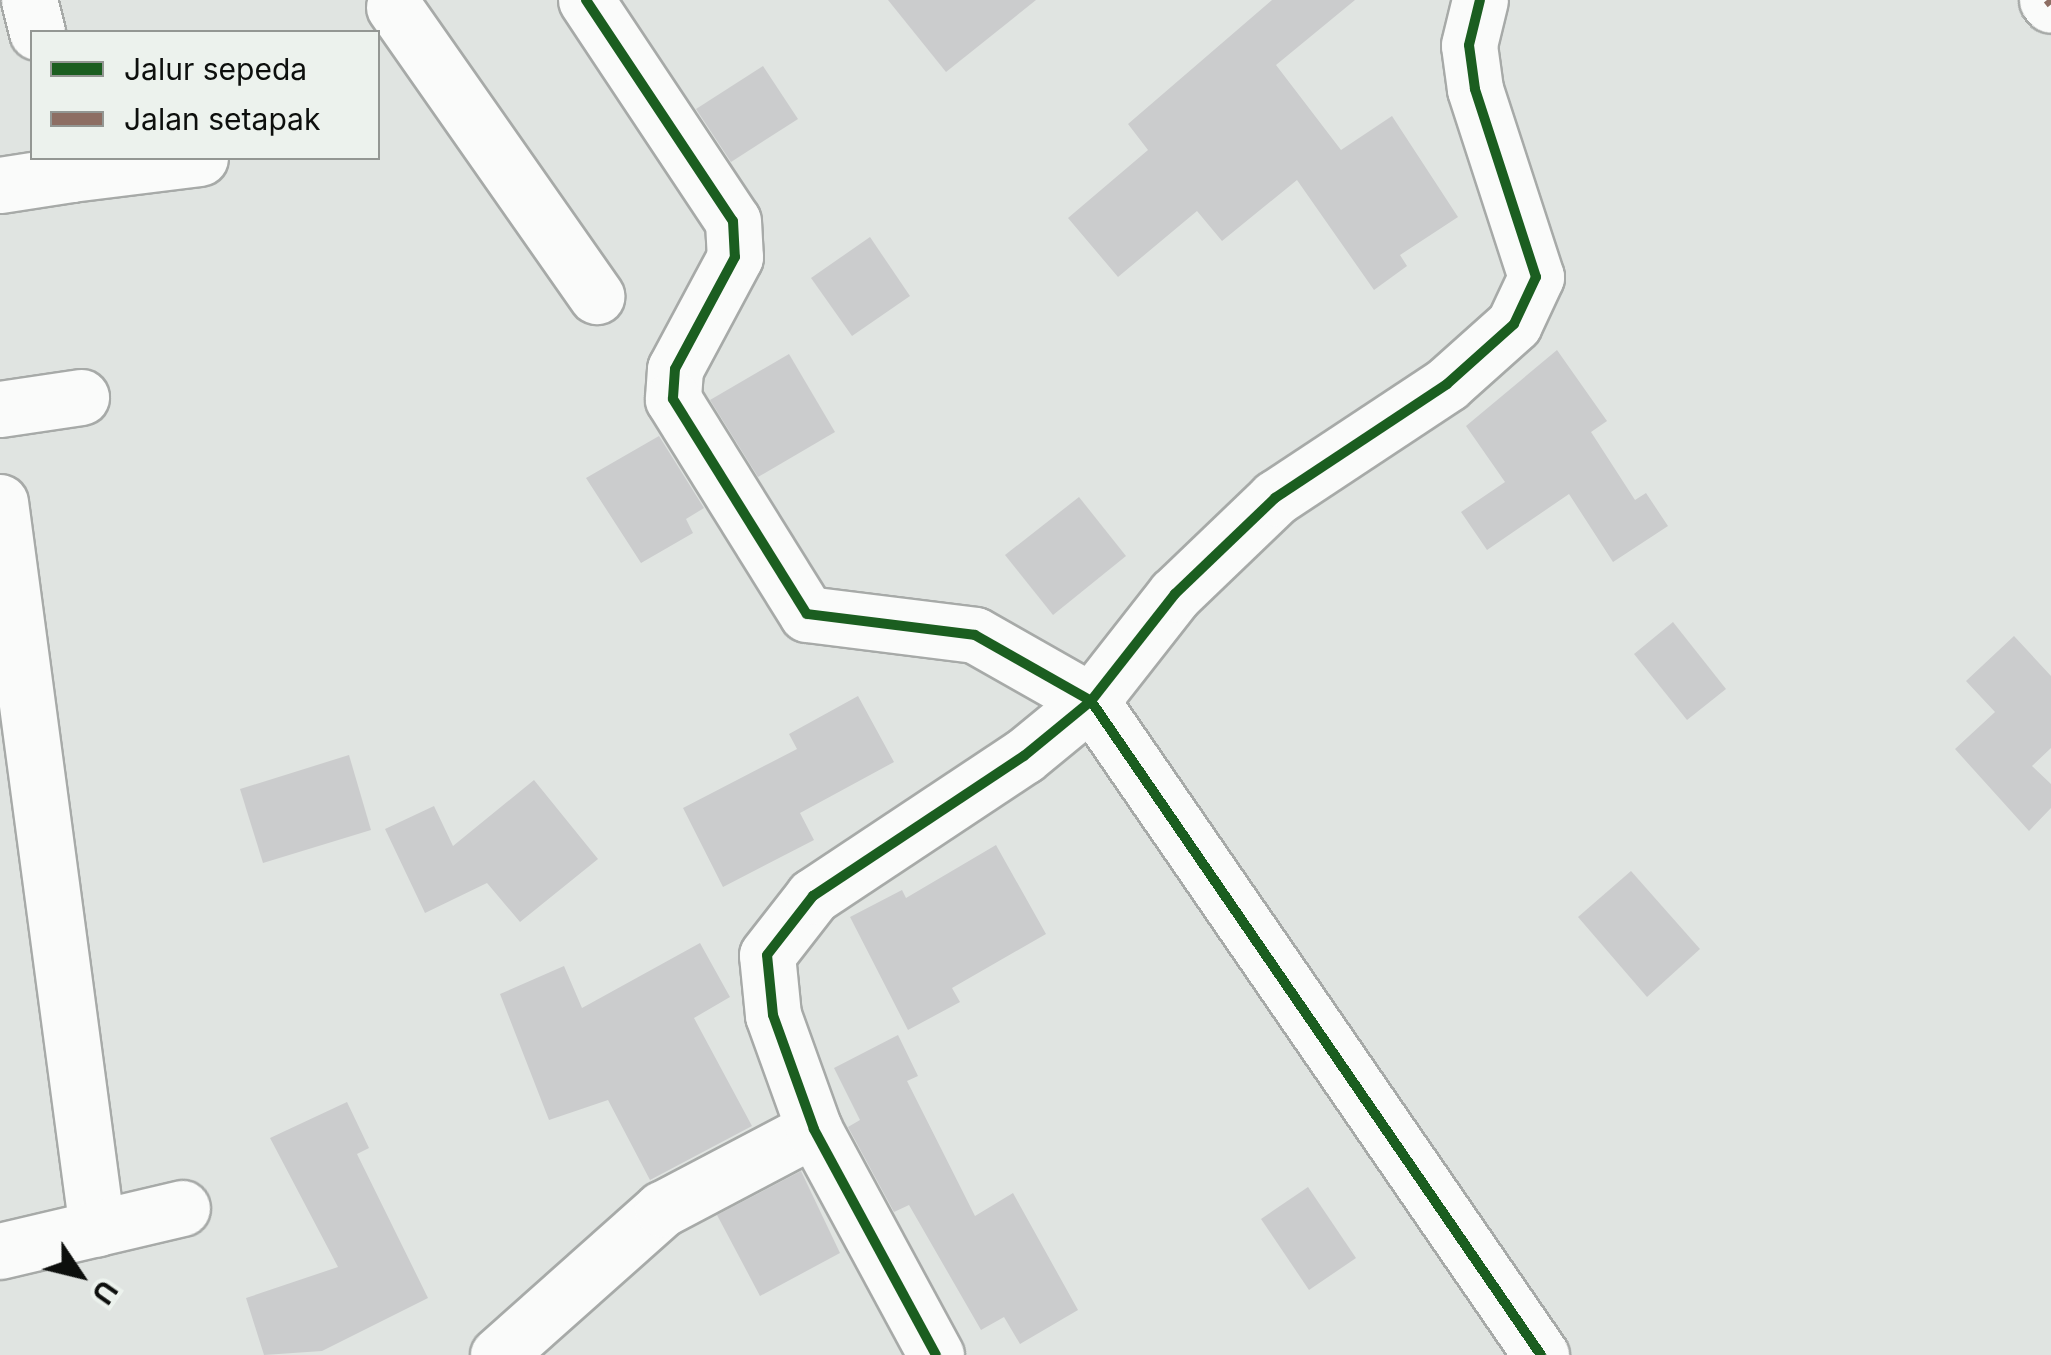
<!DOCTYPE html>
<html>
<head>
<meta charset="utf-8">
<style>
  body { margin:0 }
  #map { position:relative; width:2051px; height:1355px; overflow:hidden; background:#e0e4e1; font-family:Inter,sans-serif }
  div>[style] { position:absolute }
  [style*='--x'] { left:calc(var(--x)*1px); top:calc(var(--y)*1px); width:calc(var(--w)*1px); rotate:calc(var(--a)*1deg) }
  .building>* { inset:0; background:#cbcccd }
  .roads { filter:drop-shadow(2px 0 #a7aaa8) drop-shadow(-2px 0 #a7aaa8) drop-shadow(0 2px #a7aaa8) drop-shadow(0 -2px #a7aaa8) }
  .minor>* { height:55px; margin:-27.5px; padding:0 27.5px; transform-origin:27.5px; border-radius:27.5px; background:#fafbfa }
  .quiet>* { height:8px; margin-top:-4px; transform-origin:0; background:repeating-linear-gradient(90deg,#8d6e63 0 15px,transparent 0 23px) }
  .cycleway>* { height:10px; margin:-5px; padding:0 5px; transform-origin:5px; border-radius:5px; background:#1b5e20 }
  span { translate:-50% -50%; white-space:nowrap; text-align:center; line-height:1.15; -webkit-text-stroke:9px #ecf2ed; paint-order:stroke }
  .legend { position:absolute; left:30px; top:30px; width:350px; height:130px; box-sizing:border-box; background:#ecf2ed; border:2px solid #939793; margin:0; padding:12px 18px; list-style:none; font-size:30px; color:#0d0f0d }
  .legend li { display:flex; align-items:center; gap:20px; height:50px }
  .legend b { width:50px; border:2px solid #939793 }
  .north { position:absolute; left:30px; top:1225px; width:100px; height:100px; -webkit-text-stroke:8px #ecf2ed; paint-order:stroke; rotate:125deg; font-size:28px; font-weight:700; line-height:40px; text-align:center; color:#0d0f0d }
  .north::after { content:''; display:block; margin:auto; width:35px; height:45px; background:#0d0f0d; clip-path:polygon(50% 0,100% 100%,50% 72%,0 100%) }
</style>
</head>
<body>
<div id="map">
  <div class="building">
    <div style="clip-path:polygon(888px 0,1036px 0,946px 72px)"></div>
    <div style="clip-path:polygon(1272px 0,1355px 0,1276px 65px,1341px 150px,1392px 116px,1458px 217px,1400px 255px,1407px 266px,1374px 290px,1297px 180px,1222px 241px,1197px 211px,1118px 277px,1068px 218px,1148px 150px,1128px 124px)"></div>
    <div style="clip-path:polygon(763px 66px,798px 119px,731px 162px,696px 109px)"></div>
    <div style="clip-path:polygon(870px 237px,910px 296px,852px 336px,811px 278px)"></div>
    <div style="clip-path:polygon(1557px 350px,1607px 421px,1591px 432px,1635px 500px,1646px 493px,1668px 526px,1613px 562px,1569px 494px,1487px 550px,1461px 512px,1505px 482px,1466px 426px)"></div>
    <div style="clip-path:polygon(789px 354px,835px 432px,758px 477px,710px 400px)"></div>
    <div style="clip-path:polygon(659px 436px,704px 508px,686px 519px,693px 533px,641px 563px,586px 478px)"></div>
    <div style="clip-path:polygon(1079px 497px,1126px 556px,1053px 615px,1005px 555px)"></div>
    <div style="clip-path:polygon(1673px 622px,1726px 689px,1687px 720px,1634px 654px)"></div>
    <div style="clip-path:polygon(2014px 636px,2051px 676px,2051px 748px,2032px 766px,2051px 784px,2051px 808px,2029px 831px,1955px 749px,1995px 712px,1966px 681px)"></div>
    <div style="clip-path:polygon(858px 696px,894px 762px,800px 813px,814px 840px,723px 887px,683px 808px,797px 749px,789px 734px)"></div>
    <div style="clip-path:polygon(349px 755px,371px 830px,263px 863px,240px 789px)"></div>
    <div style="clip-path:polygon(534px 780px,598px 859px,520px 922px,487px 883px,425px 913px,385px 829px,434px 806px,453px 846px)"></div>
    <div style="clip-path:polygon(996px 845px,1046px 934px,952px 988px,960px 1002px,908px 1030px,850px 917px,902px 890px,906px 898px)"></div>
    <div style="clip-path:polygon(1631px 871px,1700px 949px,1647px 997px,1578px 917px)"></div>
    <div style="clip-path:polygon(700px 943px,730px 997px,694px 1018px,752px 1126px,650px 1180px,608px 1100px,549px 1120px,500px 994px,564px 966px,582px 1008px)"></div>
    <div style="clip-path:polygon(898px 1035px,918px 1076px,907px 1081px,975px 1216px,1013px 1193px,1078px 1310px,1020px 1344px,1004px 1317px,981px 1330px,909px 1205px,894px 1212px,848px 1127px,860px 1120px,834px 1068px)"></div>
    <div style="clip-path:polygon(347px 1102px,369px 1148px,357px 1154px,428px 1298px,322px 1351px,264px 1355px,246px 1298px,338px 1267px,270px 1138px)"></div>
    <div style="clip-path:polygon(801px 1171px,840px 1253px,760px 1296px,717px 1215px)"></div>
    <div style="clip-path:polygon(1308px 1187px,1356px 1258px,1309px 1290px,1261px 1219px)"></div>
  </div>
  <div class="roads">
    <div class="minor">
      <div style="--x:29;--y:0;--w:33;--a:76"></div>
      <div style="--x:586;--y:0;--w:265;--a:56.4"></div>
      <div style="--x:733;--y:221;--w:36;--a:87"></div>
      <div style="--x:735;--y:257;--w:127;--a:118.2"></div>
      <div style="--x:675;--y:369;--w:30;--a:94"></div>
      <div style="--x:673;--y:399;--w:253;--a:58.1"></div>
      <div style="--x:807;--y:614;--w:169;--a:7.1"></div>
      <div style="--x:975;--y:635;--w:133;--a:29.6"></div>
      <div style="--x:1091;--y:701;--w:794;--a:55.47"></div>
      <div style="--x:2047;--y:0;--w:6;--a:51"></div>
      <div style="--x:394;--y:7;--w:353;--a:55"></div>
      <div style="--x:71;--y:174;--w:130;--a:-7.1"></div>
      <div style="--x:0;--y:185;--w:72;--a:-8.8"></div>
      <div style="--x:71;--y:174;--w:16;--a:-104"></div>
      <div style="--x:0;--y:409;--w:82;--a:-8.4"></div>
      <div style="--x:0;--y:502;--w:733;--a:82.4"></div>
      <div style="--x:0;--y:1251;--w:187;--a:-13.3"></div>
      <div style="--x:498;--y:1355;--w:220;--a:-41.7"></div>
      <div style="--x:662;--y:1209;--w:172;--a:-27.8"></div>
      <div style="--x:936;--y:1355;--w:257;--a:-118.4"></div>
      <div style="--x:814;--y:1129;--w:121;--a:-109.8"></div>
      <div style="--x:773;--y:1015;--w:60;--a:-95.7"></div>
      <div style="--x:767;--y:955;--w:75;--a:-52.1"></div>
      <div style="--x:813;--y:896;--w:253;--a:-33.6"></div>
      <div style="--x:1024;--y:756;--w:87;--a:-39.4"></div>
      <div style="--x:1091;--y:701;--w:136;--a:-51.9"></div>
      <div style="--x:1175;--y:594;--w:139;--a:-43.8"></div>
      <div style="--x:1275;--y:498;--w:206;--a:-33.5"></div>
      <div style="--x:1447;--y:384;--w:90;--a:-41.8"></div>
      <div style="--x:1514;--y:324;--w:52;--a:-64.9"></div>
      <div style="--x:1536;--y:277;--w:198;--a:-108"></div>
      <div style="--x:1475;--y:89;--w:44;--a:-97.8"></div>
      <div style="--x:1469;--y:45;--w:46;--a:-76.3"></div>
    </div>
  </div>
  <div class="quiet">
    <div style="--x:2047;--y:0;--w:6;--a:51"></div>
  </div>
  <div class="cycleway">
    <div style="--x:586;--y:0;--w:265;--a:56.4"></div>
    <div style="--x:733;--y:221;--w:36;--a:87"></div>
    <div style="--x:735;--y:257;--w:127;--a:118.2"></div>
    <div style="--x:675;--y:369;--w:30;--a:94"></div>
    <div style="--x:673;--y:399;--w:253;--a:58.1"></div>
    <div style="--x:807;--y:614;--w:169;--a:7.1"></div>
    <div style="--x:975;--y:635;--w:133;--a:29.6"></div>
    <div style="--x:1091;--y:701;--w:794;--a:55.47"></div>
    <div style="--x:936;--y:1355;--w:257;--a:-118.4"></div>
    <div style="--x:814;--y:1129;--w:121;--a:-109.8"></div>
    <div style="--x:773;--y:1015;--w:60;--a:-95.7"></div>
    <div style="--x:767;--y:955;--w:75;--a:-52.1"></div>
    <div style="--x:813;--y:896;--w:253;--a:-33.6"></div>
    <div style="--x:1024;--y:756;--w:87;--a:-39.4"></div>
    <div style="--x:1091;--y:701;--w:136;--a:-51.9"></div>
    <div style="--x:1175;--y:594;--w:139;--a:-43.8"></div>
    <div style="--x:1275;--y:498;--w:206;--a:-33.5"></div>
    <div style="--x:1447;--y:384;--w:90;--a:-41.8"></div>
    <div style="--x:1514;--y:324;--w:52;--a:-64.9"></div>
    <div style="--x:1536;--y:277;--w:198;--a:-108"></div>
    <div style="--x:1475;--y:89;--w:44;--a:-97.8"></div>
    <div style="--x:1469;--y:45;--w:46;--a:-76.3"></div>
  </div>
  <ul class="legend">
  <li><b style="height:12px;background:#1b5e20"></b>Jalur sepeda</li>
  <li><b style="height:12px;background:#8d6e63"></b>Jalan setapak</li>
  </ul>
  <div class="north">U</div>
</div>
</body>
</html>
